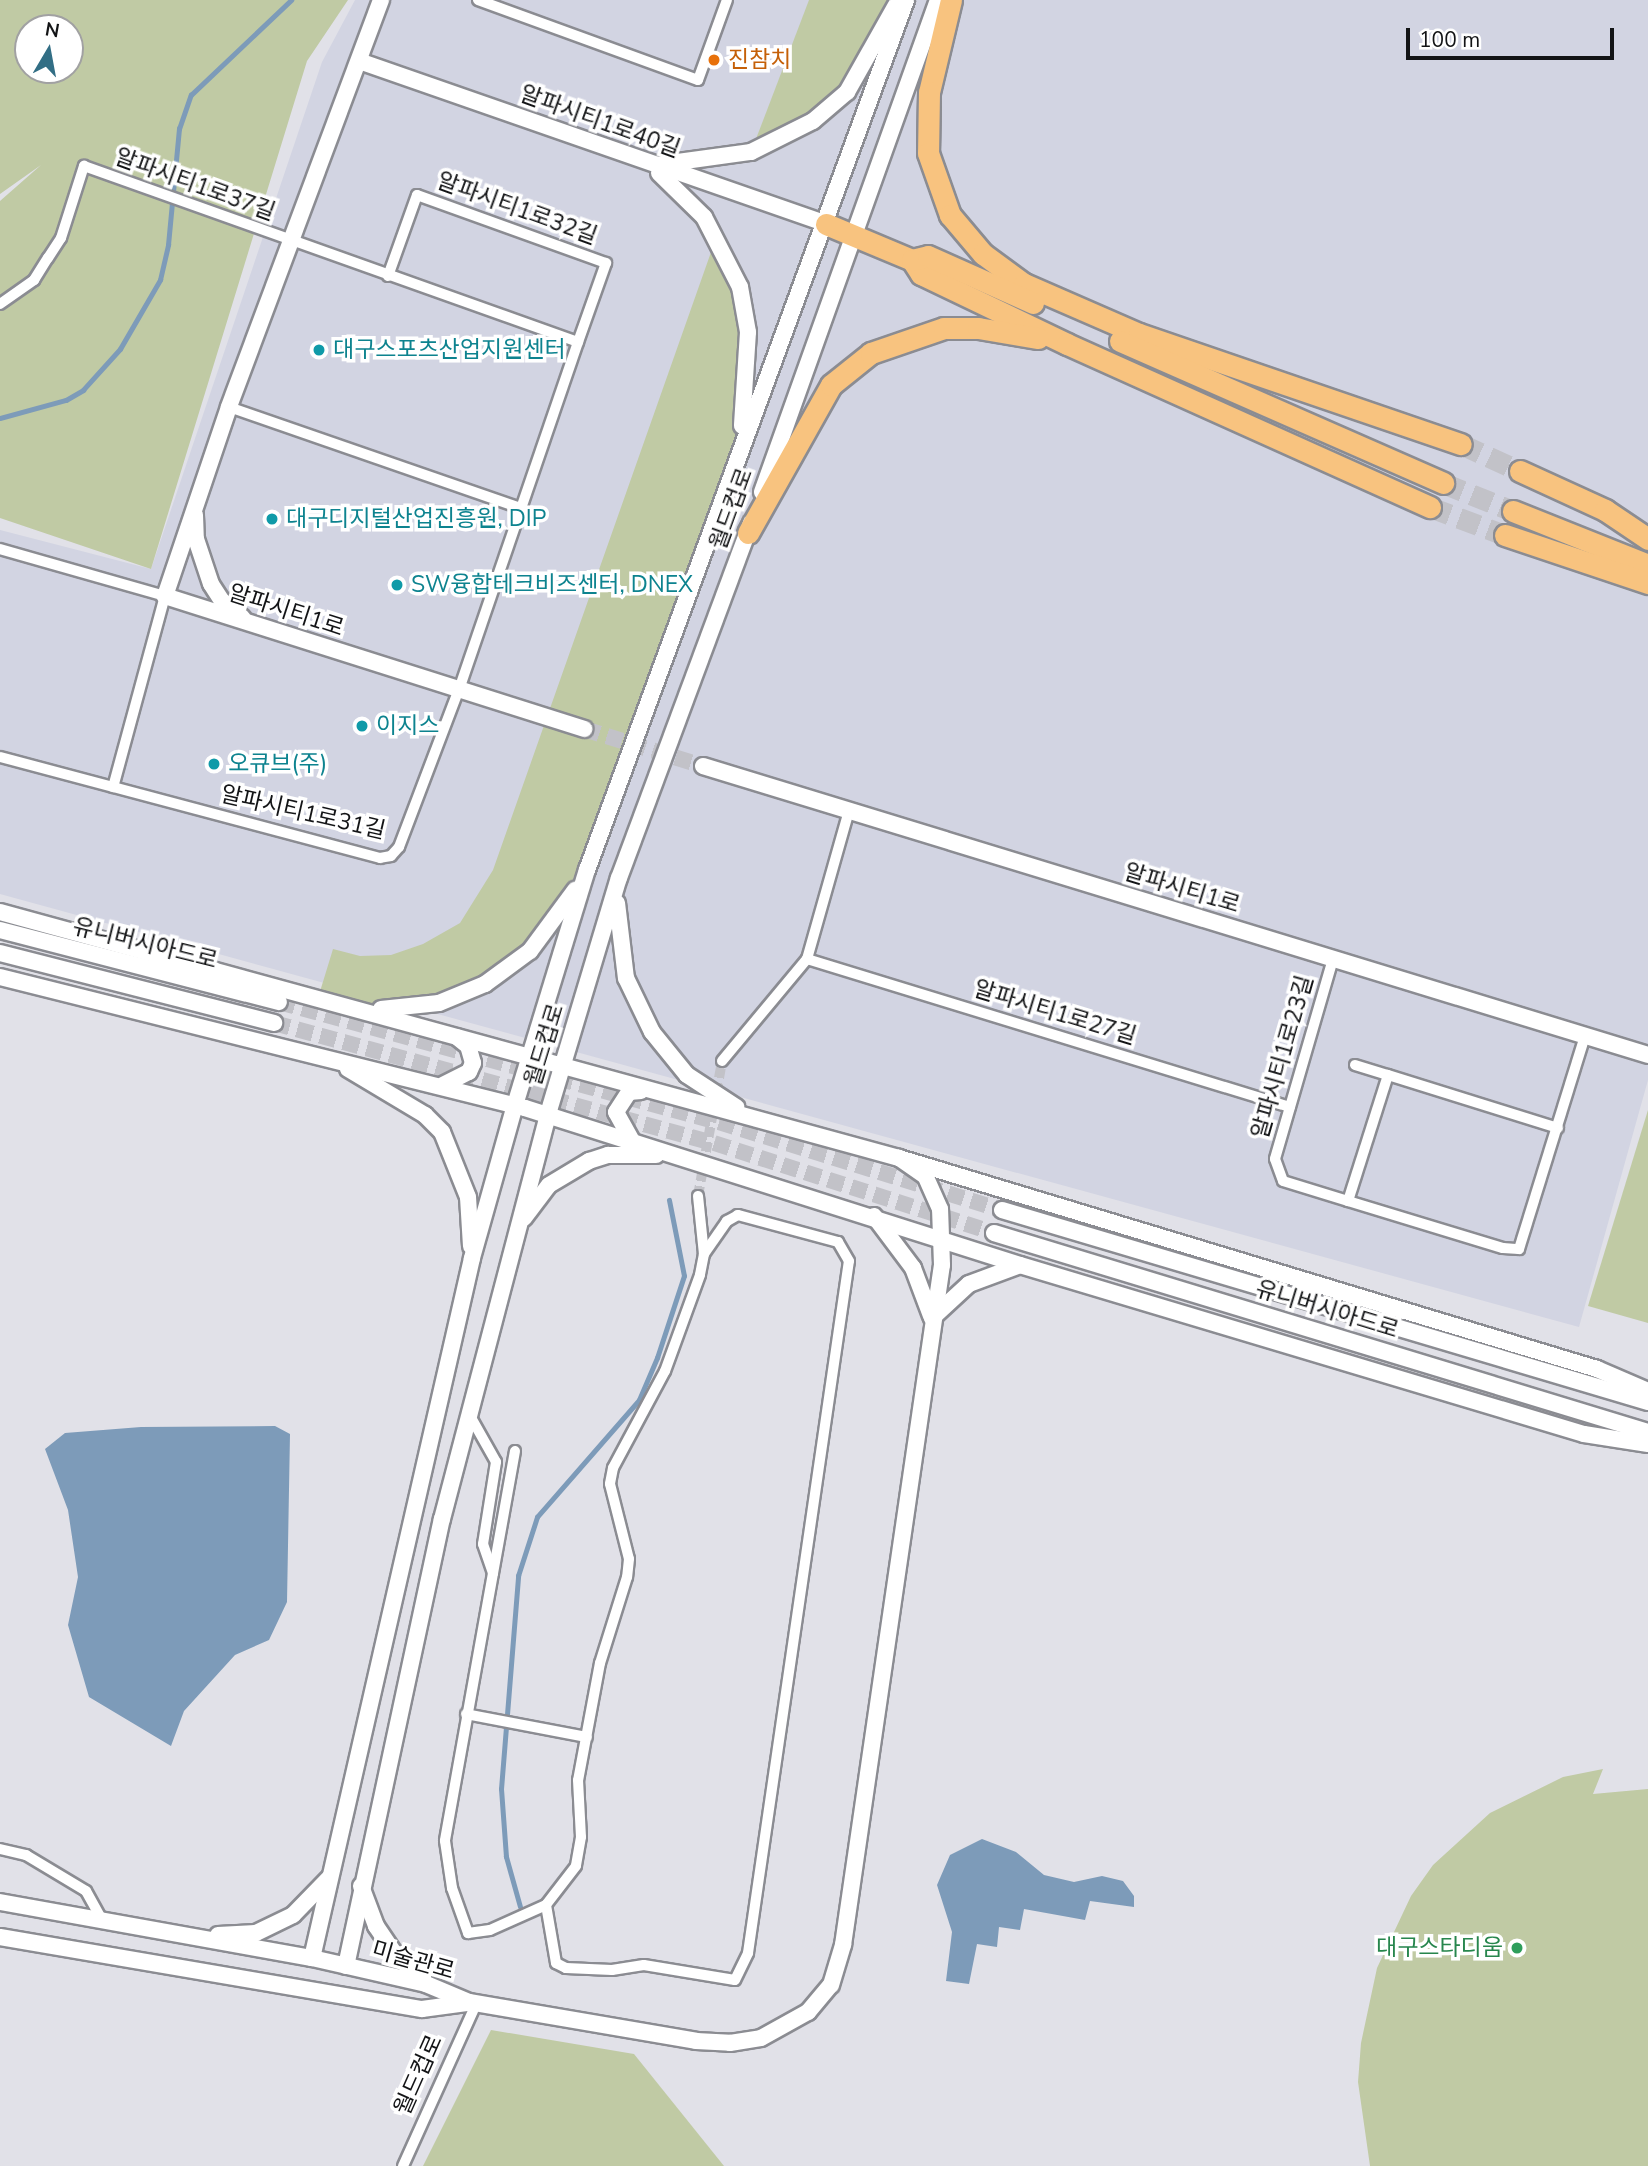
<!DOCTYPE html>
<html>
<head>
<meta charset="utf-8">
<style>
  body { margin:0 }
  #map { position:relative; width:1648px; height:2166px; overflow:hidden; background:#e1e1e8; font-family:"Nunito Sans","Noto Sans KR",sans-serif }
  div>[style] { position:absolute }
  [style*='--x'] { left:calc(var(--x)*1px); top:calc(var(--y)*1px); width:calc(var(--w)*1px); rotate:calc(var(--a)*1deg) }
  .built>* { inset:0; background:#d2d4e2 }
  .green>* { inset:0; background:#c0caa4 }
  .water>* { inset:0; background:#7d9bb9 }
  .stream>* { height:4.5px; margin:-2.25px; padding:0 2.25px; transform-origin:2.25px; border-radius:2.25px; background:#7d9bb9 }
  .street-tunnel>* { height:10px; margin-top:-5px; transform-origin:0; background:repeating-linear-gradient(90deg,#c2c2c8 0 10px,transparent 0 15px) }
  .secondary-tunnel>* { height:16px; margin-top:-8px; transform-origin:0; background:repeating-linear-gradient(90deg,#c2c2c8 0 16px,transparent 0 24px) }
  .highway-tunnel>* { height:21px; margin-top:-10.5px; transform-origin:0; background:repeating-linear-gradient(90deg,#c2c2c8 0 21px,transparent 0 31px) }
  .roads { filter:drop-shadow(2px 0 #8b8c92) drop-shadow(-2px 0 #8b8c92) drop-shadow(0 2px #8b8c92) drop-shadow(0 -2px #8b8c92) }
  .street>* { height:10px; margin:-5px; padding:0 5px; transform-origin:5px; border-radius:5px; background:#fff }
  .secondary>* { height:16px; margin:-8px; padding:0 8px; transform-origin:8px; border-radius:8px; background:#fff }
  .highway>* { height:21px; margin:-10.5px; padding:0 10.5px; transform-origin:10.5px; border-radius:10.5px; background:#f8c37f }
  .dots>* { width:19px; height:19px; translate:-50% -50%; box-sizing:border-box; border:4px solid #fff; border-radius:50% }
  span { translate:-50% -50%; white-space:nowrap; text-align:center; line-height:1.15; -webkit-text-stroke:7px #fff; paint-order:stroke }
  .food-label { font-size:23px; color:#c56008 }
  .left { translate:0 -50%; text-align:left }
  .street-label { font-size:23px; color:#131416 }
  .culture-label { font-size:23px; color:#0d838f }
  .leisure-label { font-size:23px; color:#27864d }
  .right { translate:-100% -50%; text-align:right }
  .north { position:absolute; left:14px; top:14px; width:70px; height:70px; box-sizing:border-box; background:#fff; border:2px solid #a1a1a2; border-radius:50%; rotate:10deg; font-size:19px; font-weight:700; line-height:28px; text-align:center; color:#131416 }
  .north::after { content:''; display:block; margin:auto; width:24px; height:32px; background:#326e85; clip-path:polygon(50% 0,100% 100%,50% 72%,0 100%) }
  .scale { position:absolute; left:1406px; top:28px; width:208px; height:32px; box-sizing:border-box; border:4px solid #131416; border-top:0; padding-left:9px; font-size:21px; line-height:24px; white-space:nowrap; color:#131416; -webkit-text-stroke:5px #fff; paint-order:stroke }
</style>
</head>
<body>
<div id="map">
  <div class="built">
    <div style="clip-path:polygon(355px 0,1648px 0,1648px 1080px,1579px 1327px,0 894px,0 530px,151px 569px,322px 62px)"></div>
  </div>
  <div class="green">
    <div style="clip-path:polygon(evenodd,0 0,348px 0,307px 61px,151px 569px,0 518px,0 201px,41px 165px,0 194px,0 0,28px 28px,70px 28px,70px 70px,28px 70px,28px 28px)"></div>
    <div style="clip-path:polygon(809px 0,899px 0,847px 92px,751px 152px)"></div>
    <div style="clip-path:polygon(716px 238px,740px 287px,743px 425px,587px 870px,563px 909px,485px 984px,380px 1009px,318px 998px,333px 949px,360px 956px,391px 955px,423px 944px,460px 923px,493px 870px)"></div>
    <div style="clip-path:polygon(1648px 1110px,1648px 1323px,1588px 1306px)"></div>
    <div style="clip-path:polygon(1603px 1769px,1593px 1794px,1648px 1789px,1648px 2166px,1370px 2166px,1358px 2082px,1361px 2043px,1377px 1968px,1411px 1896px,1433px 1865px,1490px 1813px,1563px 1777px)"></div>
    <div style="clip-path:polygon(491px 2030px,634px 2054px,724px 2166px,423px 2166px)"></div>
  </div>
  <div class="water">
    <div style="clip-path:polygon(275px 1426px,290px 1434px,287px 1602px,269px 1640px,235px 1655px,184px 1711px,171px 1746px,89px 1697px,68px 1625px,78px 1577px,68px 1510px,45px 1449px,65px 1433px,141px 1427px)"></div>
    <div style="clip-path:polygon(982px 1839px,1016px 1852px,1044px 1875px,1074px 1882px,1102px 1876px,1123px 1881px,1134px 1896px,1134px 1907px,1090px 1901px,1085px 1920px,1024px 1909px,1020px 1930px,999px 1927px,997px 1947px,977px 1944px,969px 1984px,946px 1981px,952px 1932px,937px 1885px,950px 1855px)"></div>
  </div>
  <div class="stream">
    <div style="--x:0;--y:418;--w:68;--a:-15.3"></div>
    <div style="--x:66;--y:400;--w:20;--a:-30"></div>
    <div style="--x:83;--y:390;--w:55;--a:-47.9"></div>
    <div style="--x:120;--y:349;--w:80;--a:-59.9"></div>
    <div style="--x:160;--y:280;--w:36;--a:-77"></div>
    <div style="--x:168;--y:245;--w:117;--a:-84.6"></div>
    <div style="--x:179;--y:129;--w:36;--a:-71"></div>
    <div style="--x:191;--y:95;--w:138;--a:-43.5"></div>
    <div style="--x:520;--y:1907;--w:52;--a:-105.6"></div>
    <div style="--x:506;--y:1857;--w:68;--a:-94.2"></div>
    <div style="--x:501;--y:1789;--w:214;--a:-85.4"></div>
    <div style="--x:518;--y:1576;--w:62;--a:-72.1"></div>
    <div style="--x:537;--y:1517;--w:155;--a:-48.9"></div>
    <div style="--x:639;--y:1400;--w:46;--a:-66.8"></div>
    <div style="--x:657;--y:1358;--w:86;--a:-71.8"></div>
    <div style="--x:684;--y:1276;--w:77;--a:-101.2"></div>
  </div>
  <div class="street-tunnel">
    <div style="--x:698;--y:1196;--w:137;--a:-79.9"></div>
  </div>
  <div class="secondary-tunnel">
    <div style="--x:584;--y:729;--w:125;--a:17.3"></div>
    <div style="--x:279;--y:1002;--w:456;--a:15.3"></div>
    <div style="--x:719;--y:1122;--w:296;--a:17.3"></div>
    <div style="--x:274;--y:1023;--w:456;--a:15.3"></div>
    <div style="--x:714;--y:1143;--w:294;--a:17.8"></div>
  </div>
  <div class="highway-tunnel">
    <div style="--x:1461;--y:444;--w:65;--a:24.6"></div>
    <div style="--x:1443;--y:483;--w:75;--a:21.8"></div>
    <div style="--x:1430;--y:507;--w:80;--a:20.5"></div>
  </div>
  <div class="roads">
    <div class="street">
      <div style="--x:478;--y:0;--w:234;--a:20"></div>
      <div style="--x:698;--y:80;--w:85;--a:-70.1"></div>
      <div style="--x:388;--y:276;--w:86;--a:-70.3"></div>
      <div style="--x:417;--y:195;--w:201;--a:19.8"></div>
      <div style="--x:606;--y:263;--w:84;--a:109.5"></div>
      <div style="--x:0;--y:304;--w:42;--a:-35.2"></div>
      <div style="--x:34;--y:280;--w:26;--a:-58"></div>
      <div style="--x:48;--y:258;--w:24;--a:-57"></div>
      <div style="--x:61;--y:238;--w:76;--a:-72.3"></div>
      <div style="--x:84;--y:166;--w:524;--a:19.61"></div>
      <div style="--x:578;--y:342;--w:367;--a:108.9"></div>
      <div style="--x:459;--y:689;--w:169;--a:110.8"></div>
      <div style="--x:399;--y:847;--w:12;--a:132"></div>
      <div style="--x:391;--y:856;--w:11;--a:170"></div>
      <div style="--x:380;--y:858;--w:393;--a:-165.1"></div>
      <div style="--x:229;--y:407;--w:308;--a:19.1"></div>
      <div style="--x:0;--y:549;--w:172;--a:15.9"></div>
      <div style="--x:165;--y:596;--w:198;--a:105.2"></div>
      <div style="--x:807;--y:959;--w:505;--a:17.04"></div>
      <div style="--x:1333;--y:959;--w:208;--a:106.2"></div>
      <div style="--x:1275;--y:1159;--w:23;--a:70"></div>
      <div style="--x:1283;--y:1181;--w:68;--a:17.1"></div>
      <div style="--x:1348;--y:1201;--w:162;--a:16.9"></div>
      <div style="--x:1503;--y:1248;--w:16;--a:4"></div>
      <div style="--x:1519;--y:1249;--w:223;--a:-72.8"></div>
      <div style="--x:722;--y:1061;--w:133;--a:-50.2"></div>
      <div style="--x:807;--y:959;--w:154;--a:-74.2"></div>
      <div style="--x:1355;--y:1065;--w:34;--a:17"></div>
      <div style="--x:698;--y:1196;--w:58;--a:84.1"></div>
      <div style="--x:704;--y:1254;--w:21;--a:101"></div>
      <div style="--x:700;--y:1275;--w:102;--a:110"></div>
      <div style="--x:665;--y:1371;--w:110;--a:118.2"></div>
      <div style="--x:613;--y:1468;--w:16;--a:101"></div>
      <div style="--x:610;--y:1484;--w:77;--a:75.8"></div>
      <div style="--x:629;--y:1559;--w:18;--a:96"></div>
      <div style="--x:627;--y:1577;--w:90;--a:107.4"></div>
      <div style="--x:600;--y:1663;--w:119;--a:100.6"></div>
      <div style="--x:578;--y:1780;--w:57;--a:87"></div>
      <div style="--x:581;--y:1837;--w:29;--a:100"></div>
      <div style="--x:576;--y:1866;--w:49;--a:127.6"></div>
      <div style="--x:546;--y:1905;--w:59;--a:80.2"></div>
      <div style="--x:556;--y:1963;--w:11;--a:27"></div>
      <div style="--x:566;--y:1968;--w:46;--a:2.5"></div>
      <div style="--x:612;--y:1970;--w:32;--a:-9"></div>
      <div style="--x:644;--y:1965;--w:92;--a:9.4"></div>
      <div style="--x:735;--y:1980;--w:30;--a:-64"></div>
      <div style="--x:748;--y:1953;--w:699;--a:-81.7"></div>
      <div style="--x:849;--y:1261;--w:22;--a:-120"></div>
      <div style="--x:838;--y:1242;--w:104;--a:-164.9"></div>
      <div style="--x:738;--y:1215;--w:13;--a:151"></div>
      <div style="--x:727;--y:1221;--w:40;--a:124.9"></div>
      <div style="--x:1348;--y:1201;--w:132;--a:-72.4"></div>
      <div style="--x:1388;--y:1075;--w:178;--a:17.3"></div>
      <div style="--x:469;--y:1414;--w:55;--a:60.6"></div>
      <div style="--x:496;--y:1462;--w:83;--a:99"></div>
      <div style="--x:483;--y:1544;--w:31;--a:71"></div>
      <div style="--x:515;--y:1451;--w:396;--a:100.2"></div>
      <div style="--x:445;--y:1841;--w:48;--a:81.5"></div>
      <div style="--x:452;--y:1888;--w:48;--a:70.4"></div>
      <div style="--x:468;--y:1933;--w:22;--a:-8"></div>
      <div style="--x:490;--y:1930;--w:61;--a:-24.1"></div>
      <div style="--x:466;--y:1714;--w:123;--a:10.8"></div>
      <div style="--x:0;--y:1849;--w:27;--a:13"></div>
      <div style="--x:26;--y:1855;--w:70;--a:31"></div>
      <div style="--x:86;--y:1891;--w:33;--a:61"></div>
      <div style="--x:403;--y:2166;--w:178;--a:-65.7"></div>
    </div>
    <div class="secondary">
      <div style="--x:381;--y:0;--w:434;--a:110.5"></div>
      <div style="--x:229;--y:407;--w:200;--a:108.7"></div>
      <div style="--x:165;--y:596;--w:440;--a:17.6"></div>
      <div style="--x:359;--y:61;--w:495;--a:19.2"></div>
      <div style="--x:663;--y:164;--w:89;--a:-7.8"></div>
      <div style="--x:751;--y:152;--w:69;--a:-26.6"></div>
      <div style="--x:813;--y:121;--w:45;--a:-40.5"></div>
      <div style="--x:847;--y:92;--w:100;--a:-60.6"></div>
      <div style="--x:659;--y:173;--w:63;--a:44.4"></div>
      <div style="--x:704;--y:217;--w:79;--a:62.8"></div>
      <div style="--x:740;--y:287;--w:46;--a:79.9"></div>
      <div style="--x:748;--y:332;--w:94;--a:93.7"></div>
      <div style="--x:762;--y:492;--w:523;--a:-70.32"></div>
      <div style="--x:195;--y:515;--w:24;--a:88"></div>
      <div style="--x:196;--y:539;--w:47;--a:71.6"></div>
      <div style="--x:211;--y:584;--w:20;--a:57"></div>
      <div style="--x:222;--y:601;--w:26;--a:39"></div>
      <div style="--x:703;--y:766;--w:988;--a:17"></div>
      <div style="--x:617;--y:903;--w:76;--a:83.2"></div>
      <div style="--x:626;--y:978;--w:60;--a:64.3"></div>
      <div style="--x:652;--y:1032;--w:55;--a:50.9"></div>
      <div style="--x:687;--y:1075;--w:59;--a:33.1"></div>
      <div style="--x:0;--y:912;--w:932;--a:15.3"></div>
      <div style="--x:899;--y:1158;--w:729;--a:16.82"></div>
      <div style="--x:1597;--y:1369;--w:56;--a:23.3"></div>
      <div style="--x:0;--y:930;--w:288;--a:14.5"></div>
      <div style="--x:0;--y:953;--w:283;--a:14.3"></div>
      <div style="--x:0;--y:977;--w:541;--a:14.01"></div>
      <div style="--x:525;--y:1108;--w:519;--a:17.6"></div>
      <div style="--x:1020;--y:1265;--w:589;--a:16.68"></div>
      <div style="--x:1584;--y:1434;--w:65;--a:8.9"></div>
      <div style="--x:381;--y:1009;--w:58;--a:-5.9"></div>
      <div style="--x:439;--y:1003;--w:50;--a:-22.4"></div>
      <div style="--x:485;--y:984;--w:56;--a:-36.3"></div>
      <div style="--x:530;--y:951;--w:76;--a:-53.6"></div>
      <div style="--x:348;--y:1069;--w:90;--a:30.9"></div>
      <div style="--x:425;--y:1115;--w:24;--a:45"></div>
      <div style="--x:442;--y:1132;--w:70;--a:68.2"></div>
      <div style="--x:468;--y:1197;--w:49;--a:86.5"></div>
      <div style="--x:443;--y:1085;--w:29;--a:-27"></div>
      <div style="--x:469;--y:1072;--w:10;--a:-66"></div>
      <div style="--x:473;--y:1063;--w:18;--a:-106"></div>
      <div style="--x:468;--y:1046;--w:14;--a:-141"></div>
      <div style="--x:632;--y:1141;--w:33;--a:-119"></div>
      <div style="--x:616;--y:1112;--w:24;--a:-57"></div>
      <div style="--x:629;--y:1092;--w:12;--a:-5"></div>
      <div style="--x:1002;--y:1210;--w:674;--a:16.55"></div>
      <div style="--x:874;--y:1216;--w:65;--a:53.1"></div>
      <div style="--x:913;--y:1268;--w:51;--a:69.4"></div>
      <div style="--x:524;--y:1218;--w:41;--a:-52.9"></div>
      <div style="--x:549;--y:1185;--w:47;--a:-31"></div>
      <div style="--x:589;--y:1161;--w:20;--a:-18"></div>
      <div style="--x:608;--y:1155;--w:48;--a:0"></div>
      <div style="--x:994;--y:1233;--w:684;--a:16.92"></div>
      <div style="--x:932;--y:1318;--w:50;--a:-42.6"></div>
      <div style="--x:969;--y:1284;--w:54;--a:-20.4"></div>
      <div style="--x:361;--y:1886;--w:43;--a:69.4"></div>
      <div style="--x:376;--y:1926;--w:32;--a:56"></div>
      <div style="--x:394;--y:1953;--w:42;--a:44"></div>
      <div style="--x:0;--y:1902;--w:317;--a:10.2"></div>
      <div style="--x:312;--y:1958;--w:117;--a:12.8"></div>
      <div style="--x:426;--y:1984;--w:47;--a:22.7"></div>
      <div style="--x:469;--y:2002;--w:230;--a:9.7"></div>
      <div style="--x:696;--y:2041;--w:34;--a:3"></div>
      <div style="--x:730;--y:2043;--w:31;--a:-9"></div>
      <div style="--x:761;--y:2038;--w:54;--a:-29"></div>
      <div style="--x:808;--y:2012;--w:35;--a:-50"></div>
      <div style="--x:831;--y:1985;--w:42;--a:-73.3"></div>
      <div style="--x:843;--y:1945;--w:687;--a:-81.72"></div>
      <div style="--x:942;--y:1265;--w:56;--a:-92"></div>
      <div style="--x:940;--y:1209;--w:36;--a:-114"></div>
      <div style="--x:925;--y:1176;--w:32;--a:-145"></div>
      <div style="--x:218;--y:1935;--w:38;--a:-3"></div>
      <div style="--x:256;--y:1933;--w:41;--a:-25.9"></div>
      <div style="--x:293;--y:1915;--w:52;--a:-45.8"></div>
      <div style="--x:0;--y:1937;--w:428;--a:9.7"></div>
      <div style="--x:422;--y:2009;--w:45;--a:-7.6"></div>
      <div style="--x:312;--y:1958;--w:718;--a:-77.12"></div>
      <div style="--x:472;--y:1258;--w:159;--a:-74.3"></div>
      <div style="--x:515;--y:1105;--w:246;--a:-73"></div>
      <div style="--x:587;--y:870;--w:927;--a:-69.86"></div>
      <div style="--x:346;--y:1966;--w:457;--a:-77.9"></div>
      <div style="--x:442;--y:1519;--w:419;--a:-75.3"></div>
      <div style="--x:548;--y:1114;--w:246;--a:-73.3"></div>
      <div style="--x:619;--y:878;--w:379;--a:-69.6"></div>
    </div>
    <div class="highway">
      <div style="--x:951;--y:0;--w:95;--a:103.4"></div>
      <div style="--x:929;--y:92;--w:61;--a:90.9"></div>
      <div style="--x:928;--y:153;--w:66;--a:70.5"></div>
      <div style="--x:950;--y:215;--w:51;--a:49.8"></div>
      <div style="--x:983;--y:254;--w:51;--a:36.2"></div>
      <div style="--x:1024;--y:284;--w:125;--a:23.5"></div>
      <div style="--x:1139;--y:334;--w:340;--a:18.9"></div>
      <div style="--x:826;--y:224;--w:93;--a:22.7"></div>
      <div style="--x:912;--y:260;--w:17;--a:57"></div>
      <div style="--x:921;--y:274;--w:162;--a:25.6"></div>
      <div style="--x:1067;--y:344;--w:398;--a:24.2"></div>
      <div style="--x:912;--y:260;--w:16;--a:-14"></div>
      <div style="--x:928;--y:256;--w:115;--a:24.1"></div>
      <div style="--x:1120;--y:341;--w:353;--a:23.7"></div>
      <div style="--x:1520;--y:471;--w:94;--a:24.6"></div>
      <div style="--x:1605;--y:510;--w:52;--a:34"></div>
      <div style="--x:1513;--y:511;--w:145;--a:21.8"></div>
      <div style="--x:748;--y:533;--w:170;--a:-60.7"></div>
      <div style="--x:831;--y:385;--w:51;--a:-38.7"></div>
      <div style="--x:871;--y:353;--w:77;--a:-18.9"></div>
      <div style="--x:944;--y:328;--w:34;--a:0"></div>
      <div style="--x:978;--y:328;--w:61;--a:9.5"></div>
      <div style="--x:1505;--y:535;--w:151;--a:18.6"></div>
    </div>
  </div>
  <div class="dots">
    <div style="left:714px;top:60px;background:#e8710a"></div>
    <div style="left:319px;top:350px;background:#0f9aa8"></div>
    <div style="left:272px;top:519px;background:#0f9aa8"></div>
    <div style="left:397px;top:585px;background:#0f9aa8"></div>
    <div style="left:362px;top:726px;background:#0f9aa8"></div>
    <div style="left:214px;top:764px;background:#0f9aa8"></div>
    <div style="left:1517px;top:1948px;background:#2e9e5b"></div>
  </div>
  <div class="food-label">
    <span class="left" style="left:728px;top:60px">진참치</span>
  </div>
  <div class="street-label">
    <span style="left:600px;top:122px;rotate:20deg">알파시티1로40길</span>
    <span style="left:195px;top:185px;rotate:20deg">알파시티1로37길</span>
    <span style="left:517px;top:209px;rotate:20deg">알파시티1로32길</span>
    <span style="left:732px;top:509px;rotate:-70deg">월드컵로</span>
    <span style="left:286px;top:611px;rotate:18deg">알파시티1로</span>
    <span style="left:303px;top:813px;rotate:13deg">알파시티1로31길</span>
    <span style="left:1182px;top:889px;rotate:17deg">알파시티1로</span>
    <span style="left:145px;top:944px;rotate:14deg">유니버시아드로</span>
    <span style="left:1055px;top:1013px;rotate:17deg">알파시티1로27길</span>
    <span style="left:545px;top:1045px;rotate:-73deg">월드컵로</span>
    <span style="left:1283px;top:1057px;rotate:-74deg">알파시티1로23길</span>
    <span style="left:1327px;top:1310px;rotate:17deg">유니버시아드로</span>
    <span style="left:413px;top:1961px;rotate:16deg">미술관로</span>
    <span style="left:419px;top:2075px;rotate:-66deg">월드컵로</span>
  </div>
  <div class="culture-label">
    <span class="left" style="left:333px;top:350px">대구스포츠산업지원센터</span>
    <span class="left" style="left:286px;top:519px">대구디지털산업진흥원, DIP</span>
    <span class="left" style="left:411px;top:585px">SW융합테크비즈센터, DNEX</span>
    <span class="left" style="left:376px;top:726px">이지스</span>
    <span class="left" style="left:228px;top:764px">오큐브(주)</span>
  </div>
  <div class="leisure-label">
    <span class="right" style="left:1503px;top:1948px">대구스타디움</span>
  </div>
  <div class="north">N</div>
  <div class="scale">100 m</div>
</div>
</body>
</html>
